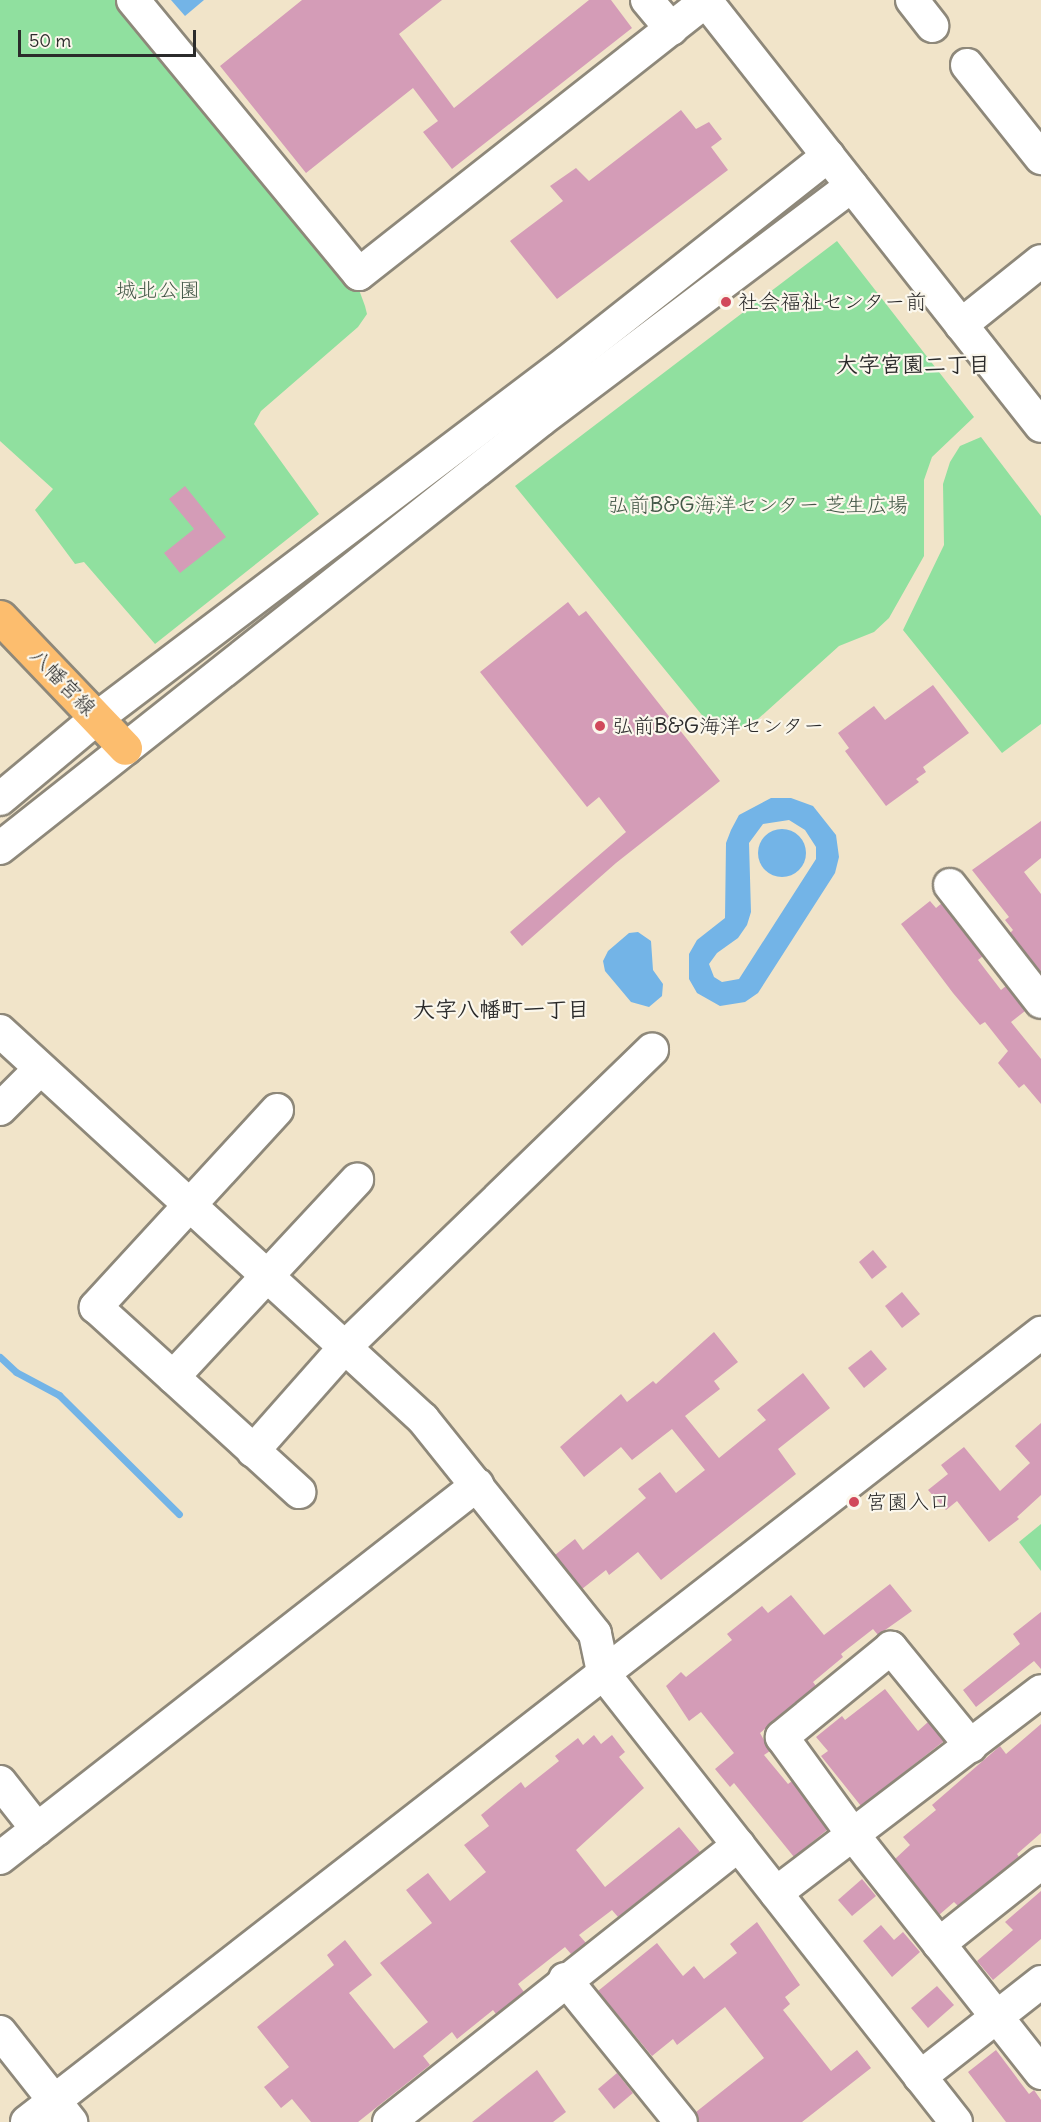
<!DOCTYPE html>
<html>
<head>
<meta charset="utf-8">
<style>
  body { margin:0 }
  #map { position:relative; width:1041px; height:2122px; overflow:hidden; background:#f1e4c9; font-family:Delius,"Klee One",sans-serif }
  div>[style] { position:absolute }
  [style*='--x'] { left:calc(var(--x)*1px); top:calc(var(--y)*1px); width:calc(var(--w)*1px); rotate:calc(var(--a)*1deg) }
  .green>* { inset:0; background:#90e09f }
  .water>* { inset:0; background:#73b4e7 }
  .round { border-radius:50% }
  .stream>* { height:7px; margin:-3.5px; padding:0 3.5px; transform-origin:3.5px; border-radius:3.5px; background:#73b4e7 }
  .building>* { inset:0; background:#d49cb7 }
  .roads { filter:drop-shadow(2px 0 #8e887a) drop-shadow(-2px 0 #8e887a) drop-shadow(0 2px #8e887a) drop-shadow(0 -2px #8e887a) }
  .minor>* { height:32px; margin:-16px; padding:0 16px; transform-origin:16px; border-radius:16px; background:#fff }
  .major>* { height:33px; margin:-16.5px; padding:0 16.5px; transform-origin:16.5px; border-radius:16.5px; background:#fcbd6e }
  .dots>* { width:16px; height:16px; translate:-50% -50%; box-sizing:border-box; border:3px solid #fbf7ec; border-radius:50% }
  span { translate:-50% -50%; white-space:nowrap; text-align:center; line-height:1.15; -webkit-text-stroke:4.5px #fbf7ec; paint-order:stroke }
  .park-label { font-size:21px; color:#445848 }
  .poi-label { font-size:21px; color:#2b2b2b }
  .left { translate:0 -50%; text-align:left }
  .street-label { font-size:21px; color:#2b2b2b }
  .neighbourhood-label { font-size:22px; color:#2b2b2b; font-weight:700 }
  .scale { position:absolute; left:18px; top:30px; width:178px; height:27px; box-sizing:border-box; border:3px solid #2b2b2b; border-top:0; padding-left:8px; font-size:18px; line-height:21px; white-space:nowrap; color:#2b2b2b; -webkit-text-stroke:4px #fbf7ec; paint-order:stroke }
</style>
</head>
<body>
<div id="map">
  <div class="green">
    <div style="clip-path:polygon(0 0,118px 0,358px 287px,365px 306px,367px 314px,358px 327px,261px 411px,254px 424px,319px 514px,155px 644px,84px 562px,75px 564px,35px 510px,53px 489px,0 441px)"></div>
    <div style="clip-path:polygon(837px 241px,974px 417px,932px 457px,924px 480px,924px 556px,889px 618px,874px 632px,839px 646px,748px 728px,706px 720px,515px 486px)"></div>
    <div style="clip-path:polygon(981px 437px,1041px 516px,1041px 724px,1002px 753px,903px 630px,944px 545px,943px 484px,950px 462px,960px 446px)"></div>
    <div style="clip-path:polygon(1041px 1524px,1041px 1571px,1019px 1542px)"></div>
  </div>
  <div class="water">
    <div style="clip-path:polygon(171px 0,204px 0,185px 16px)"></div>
    <div style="clip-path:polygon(evenodd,771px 798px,791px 798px,813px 806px,836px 835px,839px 857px,835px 873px,758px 993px,745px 1002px,720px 1006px,697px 993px,689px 979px,689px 954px,697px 940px,725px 918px,726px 843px,731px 830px,739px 815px,771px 798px,789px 820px,805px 830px,816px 847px,816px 859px,739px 979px,722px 982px,714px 977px,709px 964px,717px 953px,738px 938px,747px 925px,751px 912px,749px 843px,763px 824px,789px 820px)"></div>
    <div class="round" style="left:758px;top:829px;width:48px;height:48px"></div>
    <div style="clip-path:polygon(638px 932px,651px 941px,653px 970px,663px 984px,662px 996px,649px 1007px,631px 1002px,605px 971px,603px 961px,608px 951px,629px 933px)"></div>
  </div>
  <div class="stream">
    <div style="--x:0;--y:1357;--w:22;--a:43"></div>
    <div style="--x:16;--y:1372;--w:49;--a:28.1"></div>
    <div style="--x:59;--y:1395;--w:169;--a:44.8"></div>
  </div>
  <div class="building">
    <div style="clip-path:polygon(302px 0,442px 0,399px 34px,454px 108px,589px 0,611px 0,632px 28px,452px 169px,423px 132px,438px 121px,413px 88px,306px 173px,220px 66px)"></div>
    <div style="clip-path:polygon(681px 110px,696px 129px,709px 122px,722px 139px,711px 147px,728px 170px,557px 299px,510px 241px,563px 201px,550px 186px,576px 168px,589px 181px)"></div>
    <div style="clip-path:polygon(185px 486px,226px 537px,180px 573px,164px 553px,194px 529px,169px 499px)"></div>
    <div style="clip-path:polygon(568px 602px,579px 616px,586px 611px,720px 781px,616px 863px,522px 946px,510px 932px,626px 832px,599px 797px,587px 807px,480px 672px)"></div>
    <div style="clip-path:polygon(933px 685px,969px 733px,923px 767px,926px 772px,916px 779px,919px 782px,886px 806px,845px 751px,849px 748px,838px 733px,874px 706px,885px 720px)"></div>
    <div style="clip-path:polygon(1041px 821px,1041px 858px,1024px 872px,1041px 894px,1041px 973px,1010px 933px,1013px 930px,1005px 920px,1009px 917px,972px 870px)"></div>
    <div style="clip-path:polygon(930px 901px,936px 908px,942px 903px,983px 956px,978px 960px,1001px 990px,1006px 986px,1025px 1011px,1011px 1022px,1041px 1059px,1041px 1104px,1024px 1084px,1019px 1088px,998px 1063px,1008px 1051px,985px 1022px,980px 1025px,953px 993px,901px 924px)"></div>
    <div style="clip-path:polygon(873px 1250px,887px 1267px,872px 1279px,859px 1262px)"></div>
    <div style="clip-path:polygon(902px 1292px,920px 1314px,902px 1328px,885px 1306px)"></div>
    <div style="clip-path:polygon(714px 1332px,738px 1362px,714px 1381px,720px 1389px,685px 1416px,719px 1458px,766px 1420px,757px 1410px,803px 1373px,830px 1408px,778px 1449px,796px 1474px,661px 1580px,638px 1552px,609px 1575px,606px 1570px,582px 1589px,555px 1555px,575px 1539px,583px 1550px,646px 1498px,638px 1489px,660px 1472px,676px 1493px,705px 1470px,672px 1429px,632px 1460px,621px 1447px,584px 1477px,560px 1447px,621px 1394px,627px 1402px,653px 1381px,656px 1384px)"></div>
    <div style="clip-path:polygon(871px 1350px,887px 1369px,864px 1388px,848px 1368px)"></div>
    <div style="clip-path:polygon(1041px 1423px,1041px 1495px,1017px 1517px,1019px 1519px,989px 1542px,957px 1501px,946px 1510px,928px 1490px,948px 1474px,941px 1465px,964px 1447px,1000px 1491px,1030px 1463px,1015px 1446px)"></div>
    <div style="clip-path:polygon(890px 1584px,912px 1611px,878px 1635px,873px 1629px,841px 1654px,843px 1657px,813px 1682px,816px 1686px,760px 1733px,770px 1751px,764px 1755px,788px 1784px,792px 1781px,827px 1830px,794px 1857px,734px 1783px,730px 1787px,715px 1769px,734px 1753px,701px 1712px,689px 1721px,666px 1686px,681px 1672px,686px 1677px,732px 1640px,727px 1634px,762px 1606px,768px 1613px,791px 1595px,824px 1635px)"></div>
    <div style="clip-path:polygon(1041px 1612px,1041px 1669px,1034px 1661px,976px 1707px,963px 1690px,1020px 1644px,1013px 1634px)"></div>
    <div style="clip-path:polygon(885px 1689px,918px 1731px,928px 1722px,944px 1741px,861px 1806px,821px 1756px,828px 1751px,816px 1737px,842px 1716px,845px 1720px)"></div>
    <div style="clip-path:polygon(1041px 1724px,1041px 1833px,1017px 1854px,1019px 1857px,958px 1906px,954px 1902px,939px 1915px,895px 1859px,910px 1845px,903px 1837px,936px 1810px,932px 1805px,1000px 1746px,1006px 1754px)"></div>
    <div style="clip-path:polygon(594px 1735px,601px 1744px,612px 1735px,625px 1752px,619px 1757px,644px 1788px,576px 1850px,605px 1887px,679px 1827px,700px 1852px,618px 1917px,612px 1910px,579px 1935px,586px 1943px,571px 1954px,565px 1947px,518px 1984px,524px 1992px,496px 2014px,493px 2010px,457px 2039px,452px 2032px,423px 2056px,430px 2065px,358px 2122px,311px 2122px,292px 2099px,281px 2108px,264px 2087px,289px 2067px,257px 2027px,334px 1965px,327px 1955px,345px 1940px,372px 1975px,349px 1993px,394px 2049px,428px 2022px,380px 1963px,432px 1923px,406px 1890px,428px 1873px,450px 1901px,486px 1872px,464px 1845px,489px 1826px,481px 1815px,521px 1782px,525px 1788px,559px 1761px,555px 1756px,578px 1738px,583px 1745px)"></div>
    <div style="clip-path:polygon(862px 1879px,876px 1896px,852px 1916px,838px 1900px)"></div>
    <div style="clip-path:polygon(1041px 1891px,1041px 1939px,993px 1980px,977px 1961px,1013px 1930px,1005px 1922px)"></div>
    <div style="clip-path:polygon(757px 1922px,800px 1985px,785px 1997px,790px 2004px,783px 2010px,831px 2071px,857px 2050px,871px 2068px,802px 2122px,699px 2122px,696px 2112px,764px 2058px,725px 2007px,677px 2045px,673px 2039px,652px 2056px,598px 1991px,657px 1943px,683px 1976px,694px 1966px,704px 1979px,737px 1953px,730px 1944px)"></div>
    <div style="clip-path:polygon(881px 1925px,894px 1940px,903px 1932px,920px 1952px,892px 1977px,863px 1941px)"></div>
    <div style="clip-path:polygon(937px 1986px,954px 2005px,928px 2028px,911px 2008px)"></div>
    <div style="clip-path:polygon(996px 2050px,1029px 2094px,1034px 2090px,1041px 2100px,1041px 2122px,1006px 2122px,968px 2072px)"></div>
    <div style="clip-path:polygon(537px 2070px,566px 2112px,553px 2122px,472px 2122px)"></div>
    <div style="clip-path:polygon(617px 2073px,633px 2093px,614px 2109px,598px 2089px)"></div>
  </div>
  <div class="roads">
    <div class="minor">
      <div style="--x:133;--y:0;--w:355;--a:50.5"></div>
      <div style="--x:359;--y:274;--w:443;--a:-38.2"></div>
      <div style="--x:647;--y:0;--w:38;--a:50"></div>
      <div style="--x:912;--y:0;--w:33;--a:52"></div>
      <div style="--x:706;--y:1;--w:541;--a:51.75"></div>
      <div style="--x:967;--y:65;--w:119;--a:51.5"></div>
      <div style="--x:961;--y:325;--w:102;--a:-38.7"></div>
      <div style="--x:0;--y:799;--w:126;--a:-39.9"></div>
      <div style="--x:97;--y:718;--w:590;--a:-37.14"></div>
      <div style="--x:567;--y:362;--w:333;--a:-38.3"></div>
      <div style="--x:0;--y:848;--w:690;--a:-38.35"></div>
      <div style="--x:541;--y:420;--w:389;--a:-37"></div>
      <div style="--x:950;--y:885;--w:148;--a:52.1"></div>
      <div style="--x:0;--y:1031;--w:574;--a:42.53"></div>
      <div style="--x:423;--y:1419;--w:275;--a:51.3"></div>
      <div style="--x:595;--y:1634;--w:40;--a:78"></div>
      <div style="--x:603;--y:1673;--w:571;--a:51.83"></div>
      <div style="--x:0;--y:1109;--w:55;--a:-45"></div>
      <div style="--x:277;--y:1110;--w:268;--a:132.6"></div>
      <div style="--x:96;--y:1307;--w:275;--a:42.3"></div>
      <div style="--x:173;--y:1377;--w:270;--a:-47"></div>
      <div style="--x:253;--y:1451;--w:137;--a:-48.5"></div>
      <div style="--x:344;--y:1348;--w:429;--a:-44.1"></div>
      <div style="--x:971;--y:1746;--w:127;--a:-129.2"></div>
      <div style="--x:891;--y:1648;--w:141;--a:140.8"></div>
      <div style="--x:782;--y:1737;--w:122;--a:54"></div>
      <div style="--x:854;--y:1836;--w:302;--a:51.7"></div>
      <div style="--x:0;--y:1782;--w:60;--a:51.8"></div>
      <div style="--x:0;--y:1858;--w:606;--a:-38.02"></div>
      <div style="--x:776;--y:1893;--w:333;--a:-37.3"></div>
      <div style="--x:939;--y:1944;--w:130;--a:-38.5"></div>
      <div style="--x:565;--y:1979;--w:184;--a:51"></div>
      <div style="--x:0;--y:2032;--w:115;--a:51.7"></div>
      <div style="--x:920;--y:2077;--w:154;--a:-38.1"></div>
      <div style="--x:27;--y:2122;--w:1285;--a:-37.89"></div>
      <div style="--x:389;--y:2122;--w:446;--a:-38.4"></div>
    </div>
    <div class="major">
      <div style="--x:0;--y:617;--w:181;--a:46.3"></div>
    </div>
  </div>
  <div class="dots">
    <div style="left:726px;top:302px;background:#d1495b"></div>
    <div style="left:600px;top:726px;background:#d1495b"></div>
    <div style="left:854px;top:1502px;background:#d1495b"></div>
  </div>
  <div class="park-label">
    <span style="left:158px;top:290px">城北公園</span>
    <span style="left:758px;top:505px">弘前B&amp;G海洋センター 芝生広場</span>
  </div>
  <div class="poi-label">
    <span class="left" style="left:738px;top:302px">社会福祉センター前</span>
    <span class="left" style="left:612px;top:726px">弘前B&amp;G海洋センター</span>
    <span class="left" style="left:866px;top:1502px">宮園入口</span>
  </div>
  <div class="street-label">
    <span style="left:63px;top:682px;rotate:46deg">八幡宮線</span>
  </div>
  <div class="neighbourhood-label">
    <span style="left:913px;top:365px">大字宮園二丁目</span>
    <span style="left:501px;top:1010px">大字八幡町一丁目</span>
  </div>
  <div class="scale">50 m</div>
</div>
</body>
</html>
